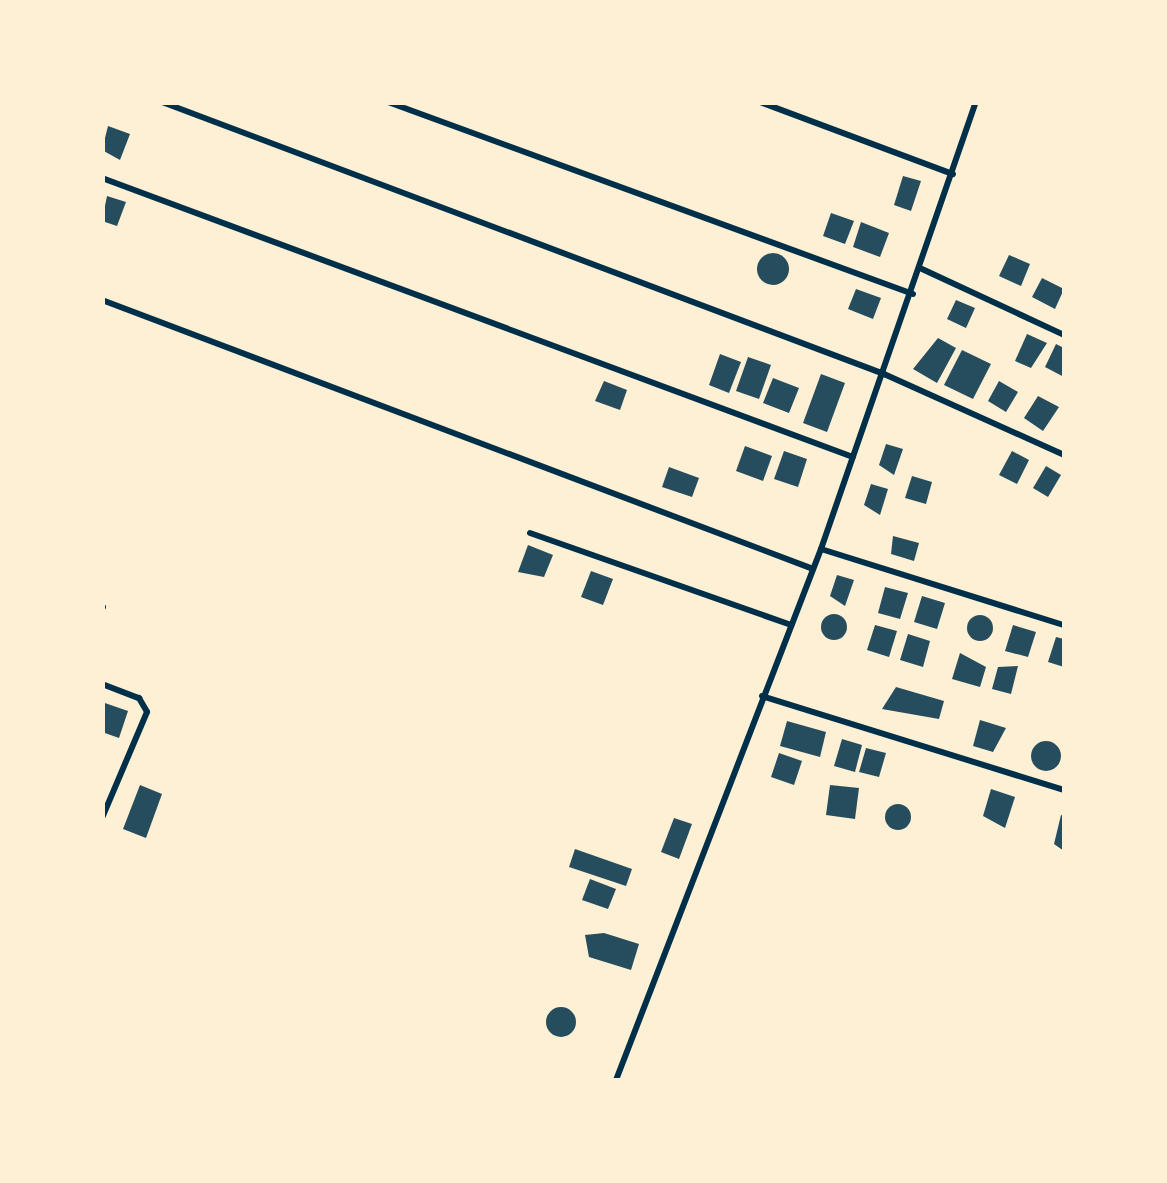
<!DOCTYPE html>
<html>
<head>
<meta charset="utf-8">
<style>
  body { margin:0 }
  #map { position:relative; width:1167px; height:1183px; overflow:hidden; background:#fdf0d5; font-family:Spectral,serif }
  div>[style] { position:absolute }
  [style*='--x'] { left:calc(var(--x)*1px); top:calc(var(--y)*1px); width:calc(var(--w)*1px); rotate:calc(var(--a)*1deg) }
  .building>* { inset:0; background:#264d5e }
  .round { border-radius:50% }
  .minor>* { height:6px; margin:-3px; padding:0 3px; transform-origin:3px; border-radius:3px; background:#003049 }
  span { translate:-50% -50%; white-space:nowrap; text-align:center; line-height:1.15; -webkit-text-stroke:10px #fdf0d5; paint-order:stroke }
  .frame { position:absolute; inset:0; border:105px solid #fdf0d5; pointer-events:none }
</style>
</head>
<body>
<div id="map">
  <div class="building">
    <div style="clip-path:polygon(108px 126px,130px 134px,120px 160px,102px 150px)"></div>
    <div style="clip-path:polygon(903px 176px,921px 181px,911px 211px,894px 205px)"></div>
    <div style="clip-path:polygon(107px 196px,126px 202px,117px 226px,102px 221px)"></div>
    <div style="clip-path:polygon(831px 213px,854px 221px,845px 244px,823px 236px)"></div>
    <div style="clip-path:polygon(861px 222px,889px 233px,880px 257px,853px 247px)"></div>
    <div class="round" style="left:757px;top:253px;width:32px;height:32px"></div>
    <div style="clip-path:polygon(1009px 255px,1030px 264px,1021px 286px,999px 276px)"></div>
    <div style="clip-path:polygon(1042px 278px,1064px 289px,1055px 309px,1032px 297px)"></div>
    <div style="clip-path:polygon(856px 289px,881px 298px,873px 319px,848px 309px)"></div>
    <div style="clip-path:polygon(956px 300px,975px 308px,966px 328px,947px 319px)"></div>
    <div style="clip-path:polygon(1027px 334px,1047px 343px,1031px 368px,1015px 361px)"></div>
    <div style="clip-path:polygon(938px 338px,956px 348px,937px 383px,913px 369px)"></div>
    <div style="clip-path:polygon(1056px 344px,1064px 348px,1064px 377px,1045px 367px)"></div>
    <div style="clip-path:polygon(962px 350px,991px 364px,973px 399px,944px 385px)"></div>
    <div style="clip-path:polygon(720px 354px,741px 362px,729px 393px,709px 385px)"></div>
    <div style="clip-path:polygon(748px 357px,771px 365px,759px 399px,736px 391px)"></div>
    <div style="clip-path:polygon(821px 374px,845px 383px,827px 432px,803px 423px)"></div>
    <div style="clip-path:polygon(773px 378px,799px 388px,789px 413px,763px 403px)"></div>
    <div style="clip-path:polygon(604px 381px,627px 390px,620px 410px,595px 401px)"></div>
    <div style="clip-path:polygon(999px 381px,1018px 392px,1006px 412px,988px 401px)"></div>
    <div style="clip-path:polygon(1038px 396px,1059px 407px,1043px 431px,1024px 418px)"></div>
    <div style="clip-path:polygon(886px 444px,903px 449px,894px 475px,879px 465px)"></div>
    <div style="clip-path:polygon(745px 446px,772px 456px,763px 481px,736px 471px)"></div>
    <div style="clip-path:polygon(784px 451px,807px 459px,798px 487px,774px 479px)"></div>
    <div style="clip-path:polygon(1012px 451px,1029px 460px,1017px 484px,999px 475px)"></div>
    <div style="clip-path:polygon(1046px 466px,1061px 475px,1048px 497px,1033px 488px)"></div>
    <div style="clip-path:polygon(669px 467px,699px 478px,692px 497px,662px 487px)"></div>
    <div style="clip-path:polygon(912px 476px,932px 482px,926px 504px,905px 498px)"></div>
    <div style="clip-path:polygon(871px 484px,888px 489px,880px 515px,864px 505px)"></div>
    <div style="clip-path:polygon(893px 536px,919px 543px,914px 561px,891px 554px)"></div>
    <div style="clip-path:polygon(528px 545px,553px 555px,544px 577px,518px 572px)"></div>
    <div style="clip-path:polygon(591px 571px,613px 579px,603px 605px,581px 597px)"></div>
    <div style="clip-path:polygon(837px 575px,854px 580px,845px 606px,830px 596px)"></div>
    <div style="clip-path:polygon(885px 587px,908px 593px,900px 619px,878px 613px)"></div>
    <div style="clip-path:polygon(922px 596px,945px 603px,937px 629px,914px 622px)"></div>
    <div class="round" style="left:821px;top:614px;width:26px;height:26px"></div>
    <div class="round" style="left:967px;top:615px;width:26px;height:26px"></div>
    <div style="clip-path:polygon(875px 625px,897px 631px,889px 657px,867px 650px)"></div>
    <div style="clip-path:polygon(1013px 625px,1036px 632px,1028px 657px,1005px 651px)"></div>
    <div style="clip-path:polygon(908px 634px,930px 641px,923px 667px,900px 660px)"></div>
    <div style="clip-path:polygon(1056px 637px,1064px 639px,1064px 667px,1048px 662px)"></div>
    <div style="clip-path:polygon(960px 653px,986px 667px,980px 687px,952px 679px)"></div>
    <div style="clip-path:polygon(1018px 666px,1011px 694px,992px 689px,998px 667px)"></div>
    <div style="clip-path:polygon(896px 687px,944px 701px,939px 719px,882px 709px)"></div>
    <div style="clip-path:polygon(102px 702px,128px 711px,119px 738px,102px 732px)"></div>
    <div style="clip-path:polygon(980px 720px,1006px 728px,993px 752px,973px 746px)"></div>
    <div style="clip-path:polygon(787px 721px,826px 732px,820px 757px,780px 746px)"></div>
    <div style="clip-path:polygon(842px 739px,862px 745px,855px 772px,834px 766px)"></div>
    <div class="round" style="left:1031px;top:741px;width:30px;height:30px"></div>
    <div style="clip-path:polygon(866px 748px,886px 753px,879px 777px,859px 772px)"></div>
    <div style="clip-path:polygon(779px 753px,802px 761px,794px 785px,771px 777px)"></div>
    <div style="clip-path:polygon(140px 785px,162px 794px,146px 838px,123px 829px)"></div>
    <div style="clip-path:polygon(830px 785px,859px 788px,855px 819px,826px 815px)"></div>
    <div style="clip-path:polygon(991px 789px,1015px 797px,1005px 828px,983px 816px)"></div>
    <div class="round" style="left:885px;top:804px;width:26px;height:26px"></div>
    <div style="clip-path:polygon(1061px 815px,1064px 816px,1064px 851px,1054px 844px)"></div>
    <div style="clip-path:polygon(674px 818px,692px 824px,679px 859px,661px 852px)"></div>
    <div style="clip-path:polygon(575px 849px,632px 869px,626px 886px,569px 867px)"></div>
    <div style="clip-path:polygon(590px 879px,616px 889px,608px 909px,582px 900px)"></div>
    <div style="clip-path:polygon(604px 933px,639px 944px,631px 970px,589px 957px,585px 935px)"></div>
    <div class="round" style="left:546px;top:1007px;width:30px;height:30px"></div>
  </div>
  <div class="minor">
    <div style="--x:162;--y:102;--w:772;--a:20.64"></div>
    <div style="--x:884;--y:374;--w:197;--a:24.2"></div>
    <div style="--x:388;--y:102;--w:559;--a:20.09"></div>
    <div style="--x:760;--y:102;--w:206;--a:20.5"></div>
    <div style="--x:102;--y:178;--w:801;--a:20.38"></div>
    <div style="--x:922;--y:269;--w:157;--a:24.9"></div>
    <div style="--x:102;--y:300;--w:760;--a:20.72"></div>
    <div style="--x:530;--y:533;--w:277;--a:19.4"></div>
    <div style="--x:821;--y:549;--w:255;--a:17.4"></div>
    <div style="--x:102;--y:607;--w:1;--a:0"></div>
    <div style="--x:102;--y:684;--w:40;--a:21"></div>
    <div style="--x:139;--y:698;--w:16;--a:60"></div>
    <div style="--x:147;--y:712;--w:115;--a:113"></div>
    <div style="--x:762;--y:696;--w:316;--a:17.3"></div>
    <div style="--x:616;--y:1080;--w:569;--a:-68.89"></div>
    <div style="--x:821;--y:549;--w:473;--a:-70.9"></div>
  </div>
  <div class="frame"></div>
</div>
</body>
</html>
